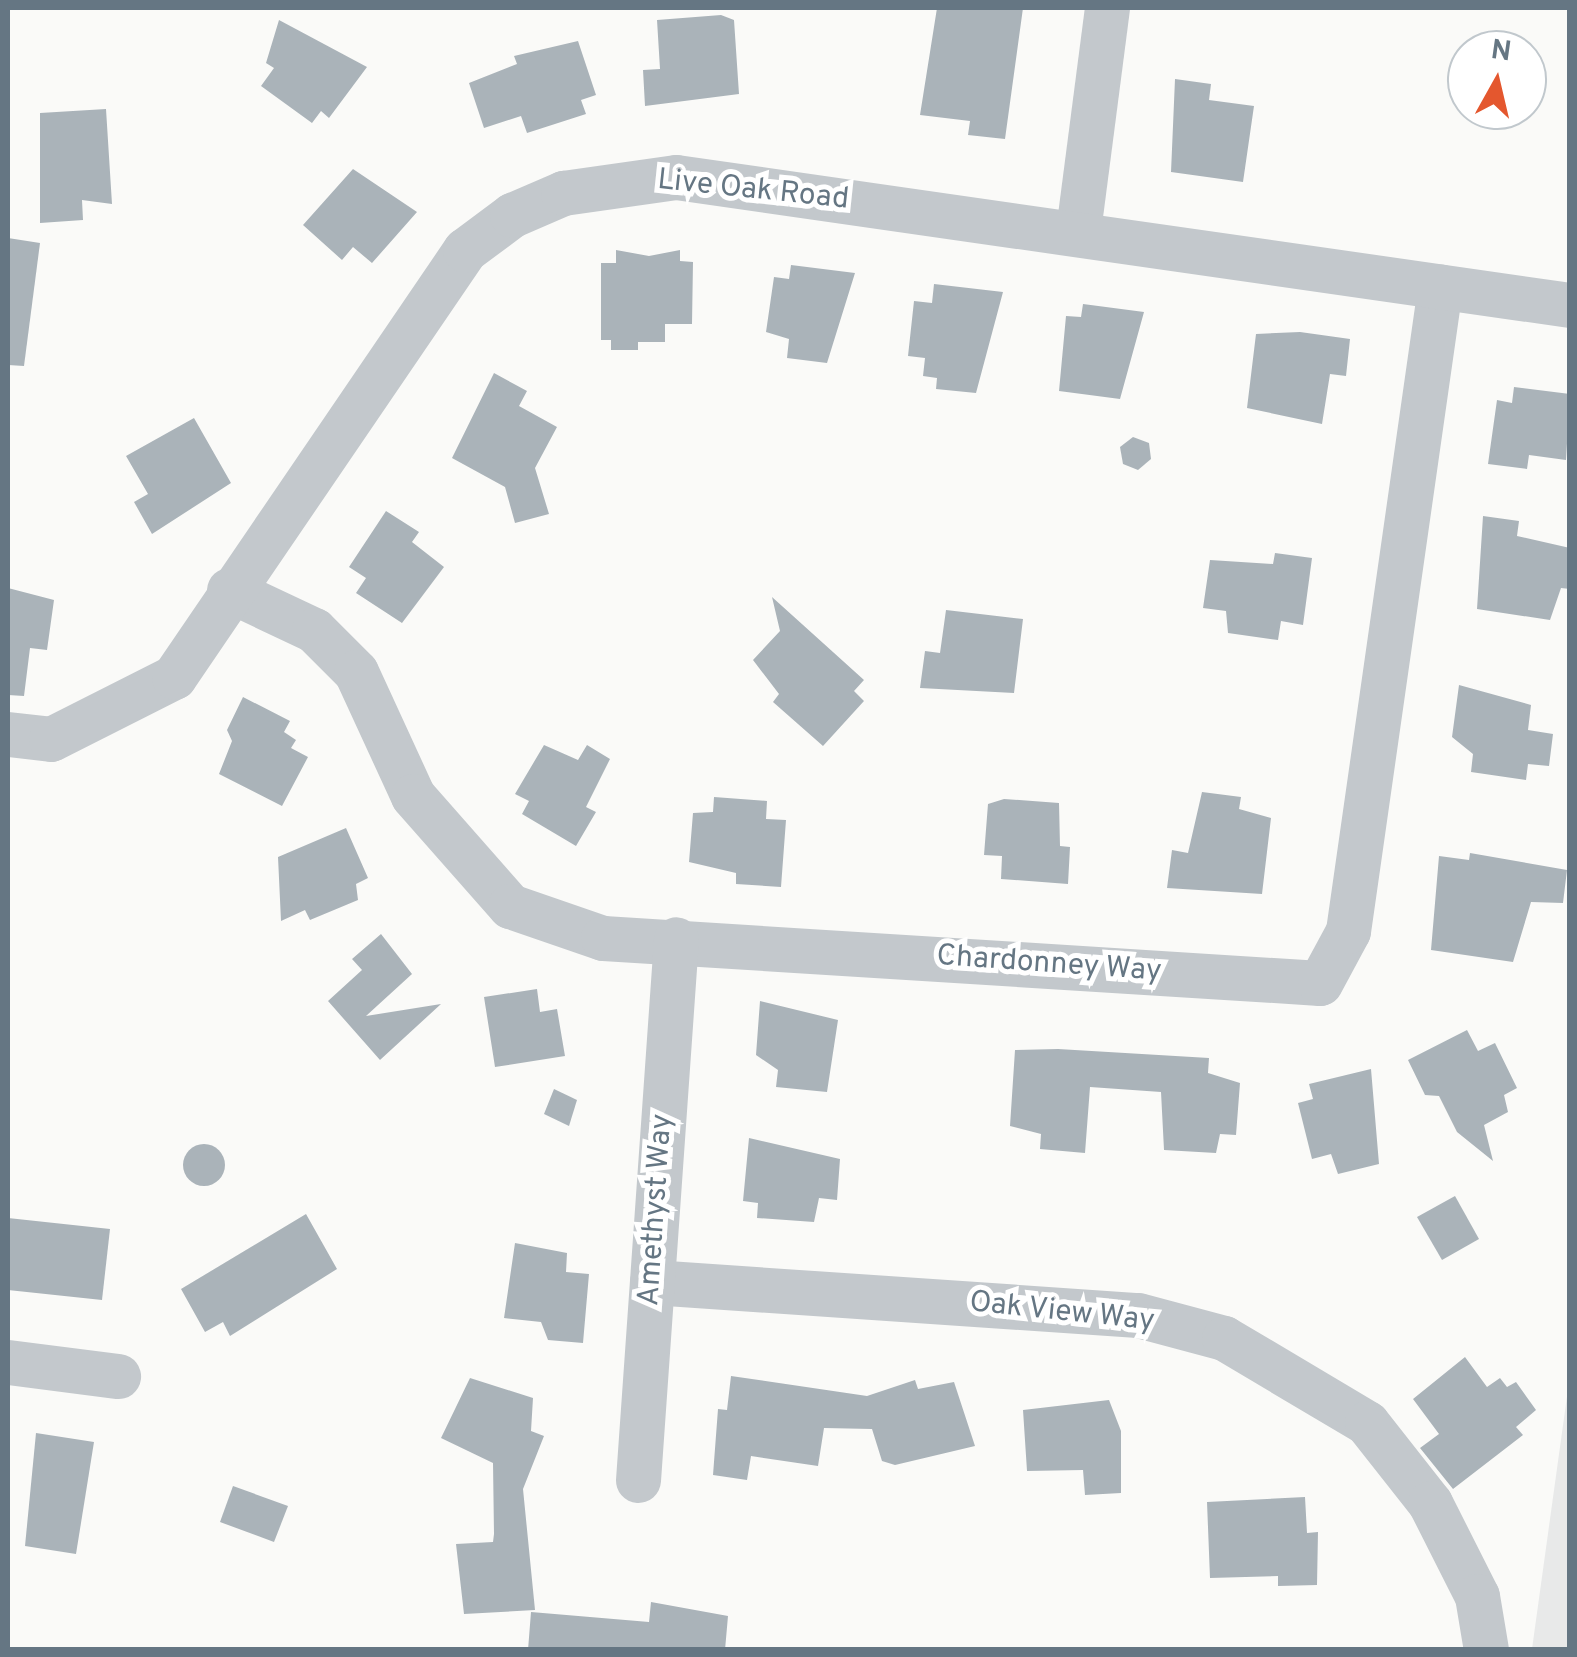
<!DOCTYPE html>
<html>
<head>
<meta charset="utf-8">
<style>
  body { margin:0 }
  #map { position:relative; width:1577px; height:1657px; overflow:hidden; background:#fafaf8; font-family:Overpass,sans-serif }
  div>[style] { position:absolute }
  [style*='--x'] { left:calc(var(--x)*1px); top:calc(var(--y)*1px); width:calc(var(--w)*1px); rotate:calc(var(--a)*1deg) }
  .built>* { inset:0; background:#e8e9e9 }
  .building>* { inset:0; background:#aab3b9 }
  .round { border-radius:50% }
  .minor>* { height:45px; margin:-22.5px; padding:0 22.5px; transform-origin:22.5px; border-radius:22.5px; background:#c3c8cc }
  span { translate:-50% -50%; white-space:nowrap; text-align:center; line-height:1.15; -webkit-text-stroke:10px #fff; paint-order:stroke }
  .street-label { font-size:30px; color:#657683 }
  .frame { position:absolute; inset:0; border:10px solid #657683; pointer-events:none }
  .north { position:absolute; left:1447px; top:30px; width:100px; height:100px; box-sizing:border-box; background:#fff; border:2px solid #c1c8cd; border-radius:50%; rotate:8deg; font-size:28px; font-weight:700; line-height:40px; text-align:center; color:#657683 }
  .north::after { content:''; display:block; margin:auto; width:35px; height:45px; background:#e4572e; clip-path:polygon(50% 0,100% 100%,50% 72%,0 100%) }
</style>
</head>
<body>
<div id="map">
  <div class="built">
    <div style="clip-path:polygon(1569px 1382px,1569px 1649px,1532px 1649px)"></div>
  </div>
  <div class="building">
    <div style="clip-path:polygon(937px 8px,1023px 8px,1005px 139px,968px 135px,970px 121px,920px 115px)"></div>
    <div style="clip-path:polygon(721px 15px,734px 20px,739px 94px,645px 106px,643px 70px,660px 69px,657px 20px)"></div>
    <div style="clip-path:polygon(279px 20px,367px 67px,329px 118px,321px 111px,312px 123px,261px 86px,274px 68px,266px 63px)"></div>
    <div style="clip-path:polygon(578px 41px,596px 95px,581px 100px,586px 114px,527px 133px,521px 116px,484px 128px,469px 83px,517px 64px,514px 56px)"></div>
    <div style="clip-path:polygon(1175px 79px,1211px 84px,1209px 100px,1254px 106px,1243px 182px,1171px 172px)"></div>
    <div style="clip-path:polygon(106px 109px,112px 204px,82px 200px,83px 220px,40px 223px,40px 113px)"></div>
    <div style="clip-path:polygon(353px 169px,417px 212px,372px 263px,353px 247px,342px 260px,303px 225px)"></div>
    <div style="clip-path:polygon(8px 238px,40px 243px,24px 366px,8px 365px)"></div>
    <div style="clip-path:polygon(616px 250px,649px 256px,680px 250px,680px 261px,693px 262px,692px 324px,665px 324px,665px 342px,638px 342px,638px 350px,611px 350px,611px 340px,601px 340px,601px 263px,616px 263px)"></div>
    <div style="clip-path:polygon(791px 265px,855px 273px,827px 363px,787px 358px,789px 339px,766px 332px,774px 277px,789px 279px)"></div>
    <div style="clip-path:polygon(934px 284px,1003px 292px,976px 393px,936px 389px,937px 378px,923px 376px,925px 358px,908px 356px,914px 301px,932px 303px)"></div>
    <div style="clip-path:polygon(1083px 304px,1144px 312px,1120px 399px,1059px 391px,1066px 316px,1081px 317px)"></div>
    <div style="clip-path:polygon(1300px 332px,1350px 339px,1346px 376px,1330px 374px,1322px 424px,1247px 408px,1256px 334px)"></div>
    <div style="clip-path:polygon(494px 373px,527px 391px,519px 406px,557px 427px,535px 468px,549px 514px,515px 523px,505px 487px,452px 458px)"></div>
    <div style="clip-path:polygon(1514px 387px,1570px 394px,1566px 460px,1529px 455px,1527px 469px,1488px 464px,1497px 400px,1512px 403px)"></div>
    <div style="clip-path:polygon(194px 418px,231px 483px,152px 534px,134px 502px,148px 494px,126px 456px)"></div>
    <div style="clip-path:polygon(1133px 437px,1149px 443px,1151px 459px,1138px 470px,1123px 464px,1120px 447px)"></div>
    <div style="clip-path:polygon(386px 511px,419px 532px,412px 542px,444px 567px,402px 623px,356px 593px,366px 578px,349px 567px)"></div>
    <div style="clip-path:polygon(1483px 516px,1519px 521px,1517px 536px,1570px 548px,1570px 589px,1561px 588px,1550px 620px,1477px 609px)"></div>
    <div style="clip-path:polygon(1275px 553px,1312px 558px,1303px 625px,1281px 621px,1278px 640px,1228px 633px,1226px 611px,1203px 608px,1210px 560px,1273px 564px)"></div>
    <div style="clip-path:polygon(8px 588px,54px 600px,47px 650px,30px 648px,24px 696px,8px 695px)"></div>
    <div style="clip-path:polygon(772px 597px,864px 680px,854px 691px,864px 701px,823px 746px,773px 702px,779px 694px,753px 660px,780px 631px)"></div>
    <div style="clip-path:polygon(946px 610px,1023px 619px,1014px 693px,920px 688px,925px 651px,940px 653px)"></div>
    <div style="clip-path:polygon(1459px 685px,1531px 705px,1528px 730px,1553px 734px,1549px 766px,1528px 764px,1526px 780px,1471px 772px,1473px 754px,1452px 737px)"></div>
    <div style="clip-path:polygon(243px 697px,290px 721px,284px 732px,296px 740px,291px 748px,308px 757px,282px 806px,219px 774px,232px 741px,227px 730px)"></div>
    <div style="clip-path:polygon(544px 745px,578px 760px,587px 745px,610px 759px,586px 807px,596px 812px,576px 846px,522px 814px,529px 801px,515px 794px)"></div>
    <div style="clip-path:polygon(1202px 792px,1241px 797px,1239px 809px,1271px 818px,1262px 894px,1167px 888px,1172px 850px,1188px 853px)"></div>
    <div style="clip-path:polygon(714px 797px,767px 801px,766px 819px,786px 820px,781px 887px,736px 884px,736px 873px,689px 862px,693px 813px,713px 812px)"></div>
    <div style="clip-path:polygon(1004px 799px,1059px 803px,1060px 846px,1070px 847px,1068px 884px,1001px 879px,1002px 856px,984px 855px,988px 804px)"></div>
    <div style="clip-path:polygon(346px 828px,368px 878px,356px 884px,358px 900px,310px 920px,305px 910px,281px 921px,278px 857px)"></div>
    <div style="clip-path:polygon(1470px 853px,1567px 870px,1563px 903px,1531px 902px,1513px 962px,1431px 950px,1439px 856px,1469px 860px)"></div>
    <div style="clip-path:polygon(381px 934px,412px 974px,366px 1016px,441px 1004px,380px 1060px,328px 1001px,362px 970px,352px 959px)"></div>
    <div style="clip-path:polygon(537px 989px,540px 1012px,557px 1009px,565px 1056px,495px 1067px,484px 997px)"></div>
    <div style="clip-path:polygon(760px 1001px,838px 1020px,827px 1092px,776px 1087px,778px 1070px,756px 1055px)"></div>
    <div style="clip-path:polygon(1467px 1030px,1478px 1051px,1495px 1043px,1517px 1088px,1504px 1095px,1508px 1112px,1484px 1125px,1493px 1161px,1457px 1132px,1439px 1096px,1425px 1095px,1408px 1060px)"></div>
    <div style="clip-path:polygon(1058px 1049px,1209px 1058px,1208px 1073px,1240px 1083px,1236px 1135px,1220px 1134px,1216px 1153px,1164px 1150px,1161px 1092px,1090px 1087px,1085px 1153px,1040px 1149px,1041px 1134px,1010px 1126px,1015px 1050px)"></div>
    <div style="clip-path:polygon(1371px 1069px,1379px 1164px,1338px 1174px,1331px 1154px,1312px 1159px,1298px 1103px,1313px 1099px,1309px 1084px)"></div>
    <div style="clip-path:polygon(554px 1089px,577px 1100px,569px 1126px,544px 1114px)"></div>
    <div style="clip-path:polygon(749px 1138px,840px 1159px,837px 1200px,819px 1198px,814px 1222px,757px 1218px,758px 1203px,743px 1201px)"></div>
    <div class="round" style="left:183px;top:1144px;width:42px;height:42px"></div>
    <div style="clip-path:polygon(1455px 1196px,1479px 1239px,1442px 1260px,1417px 1217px)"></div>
    <div style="clip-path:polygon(306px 1214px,337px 1269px,230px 1336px,223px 1322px,205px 1332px,181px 1289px)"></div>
    <div style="clip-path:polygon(8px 1218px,110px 1229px,102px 1300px,8px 1290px)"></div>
    <div style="clip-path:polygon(515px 1243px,567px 1253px,566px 1272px,589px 1274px,583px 1343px,548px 1340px,541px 1322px,504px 1318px)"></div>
    <div style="clip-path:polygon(1465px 1357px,1487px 1387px,1500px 1378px,1507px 1387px,1516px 1382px,1536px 1410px,1516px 1427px,1523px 1435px,1453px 1489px,1420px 1448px,1439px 1434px,1413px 1399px)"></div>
    <div style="clip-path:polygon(731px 1376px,867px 1396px,915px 1380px,918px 1389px,954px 1382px,975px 1446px,895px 1465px,882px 1461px,872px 1429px,824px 1428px,818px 1466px,751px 1456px,747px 1480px,713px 1475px,718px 1409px,727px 1410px)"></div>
    <div style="clip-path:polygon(470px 1378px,533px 1398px,531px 1431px,544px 1436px,523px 1489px,535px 1610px,464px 1614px,456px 1544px,493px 1542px,494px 1534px,493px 1463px,441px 1438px)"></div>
    <div style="clip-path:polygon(1109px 1400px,1121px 1431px,1121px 1493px,1085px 1495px,1083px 1470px,1027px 1471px,1023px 1410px)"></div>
    <div style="clip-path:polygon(36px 1433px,94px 1442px,76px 1554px,25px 1546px)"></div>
    <div style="clip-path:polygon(233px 1486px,288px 1506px,274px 1542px,220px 1522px)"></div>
    <div style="clip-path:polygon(1305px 1497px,1307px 1533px,1318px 1532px,1317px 1585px,1278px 1586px,1278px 1576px,1210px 1578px,1207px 1502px)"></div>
    <div style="clip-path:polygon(651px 1602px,728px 1616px,725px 1650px,528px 1650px,531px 1612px,649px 1622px)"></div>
  </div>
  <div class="minor">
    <div style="--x:1078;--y:231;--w:225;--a:-82.6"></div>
    <div style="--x:229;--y:590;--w:94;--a:25.2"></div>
    <div style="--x:314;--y:630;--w:59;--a:45"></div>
    <div style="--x:356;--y:672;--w:136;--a:65.3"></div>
    <div style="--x:413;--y:796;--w:147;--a:48.6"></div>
    <div style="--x:510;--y:906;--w:98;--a:19"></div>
    <div style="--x:603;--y:938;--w:718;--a:3.59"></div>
    <div style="--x:1320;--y:983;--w:59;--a:-61.7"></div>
    <div style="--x:1348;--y:931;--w:651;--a:-81.87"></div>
    <div style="--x:8;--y:734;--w:43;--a:6.6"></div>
    <div style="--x:51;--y:739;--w:138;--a:-26.8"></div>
    <div style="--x:174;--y:677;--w:517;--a:-55.73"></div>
    <div style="--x:465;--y:250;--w:59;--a:-36.7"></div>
    <div style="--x:512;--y:215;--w:56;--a:-23.3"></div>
    <div style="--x:563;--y:193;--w:114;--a:-8.1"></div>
    <div style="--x:676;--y:177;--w:903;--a:8.15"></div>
    <div style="--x:652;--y:1282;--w:487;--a:3.9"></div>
    <div style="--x:1138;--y:1315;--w:89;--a:15"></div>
    <div style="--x:1224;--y:1338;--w:166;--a:30.7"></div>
    <div style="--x:1367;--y:1423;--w:102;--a:51.8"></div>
    <div style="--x:1430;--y:1503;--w:104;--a:63.2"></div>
    <div style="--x:1477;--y:1596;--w:55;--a:80.5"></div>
    <div style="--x:8;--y:1362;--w:111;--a:7.3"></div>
    <div style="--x:638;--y:1480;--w:542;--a:-85.98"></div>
  </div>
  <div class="street-label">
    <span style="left:753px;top:191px;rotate:6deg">Live Oak Road</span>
    <span style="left:1049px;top:965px;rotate:4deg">Chardonney Way</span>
    <span style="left:657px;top:1210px;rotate:-86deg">Amethyst Way</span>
    <span style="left:1062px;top:1313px;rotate:6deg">Oak View Way</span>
  </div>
  <div class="frame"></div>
  <div class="north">N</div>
</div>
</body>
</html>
